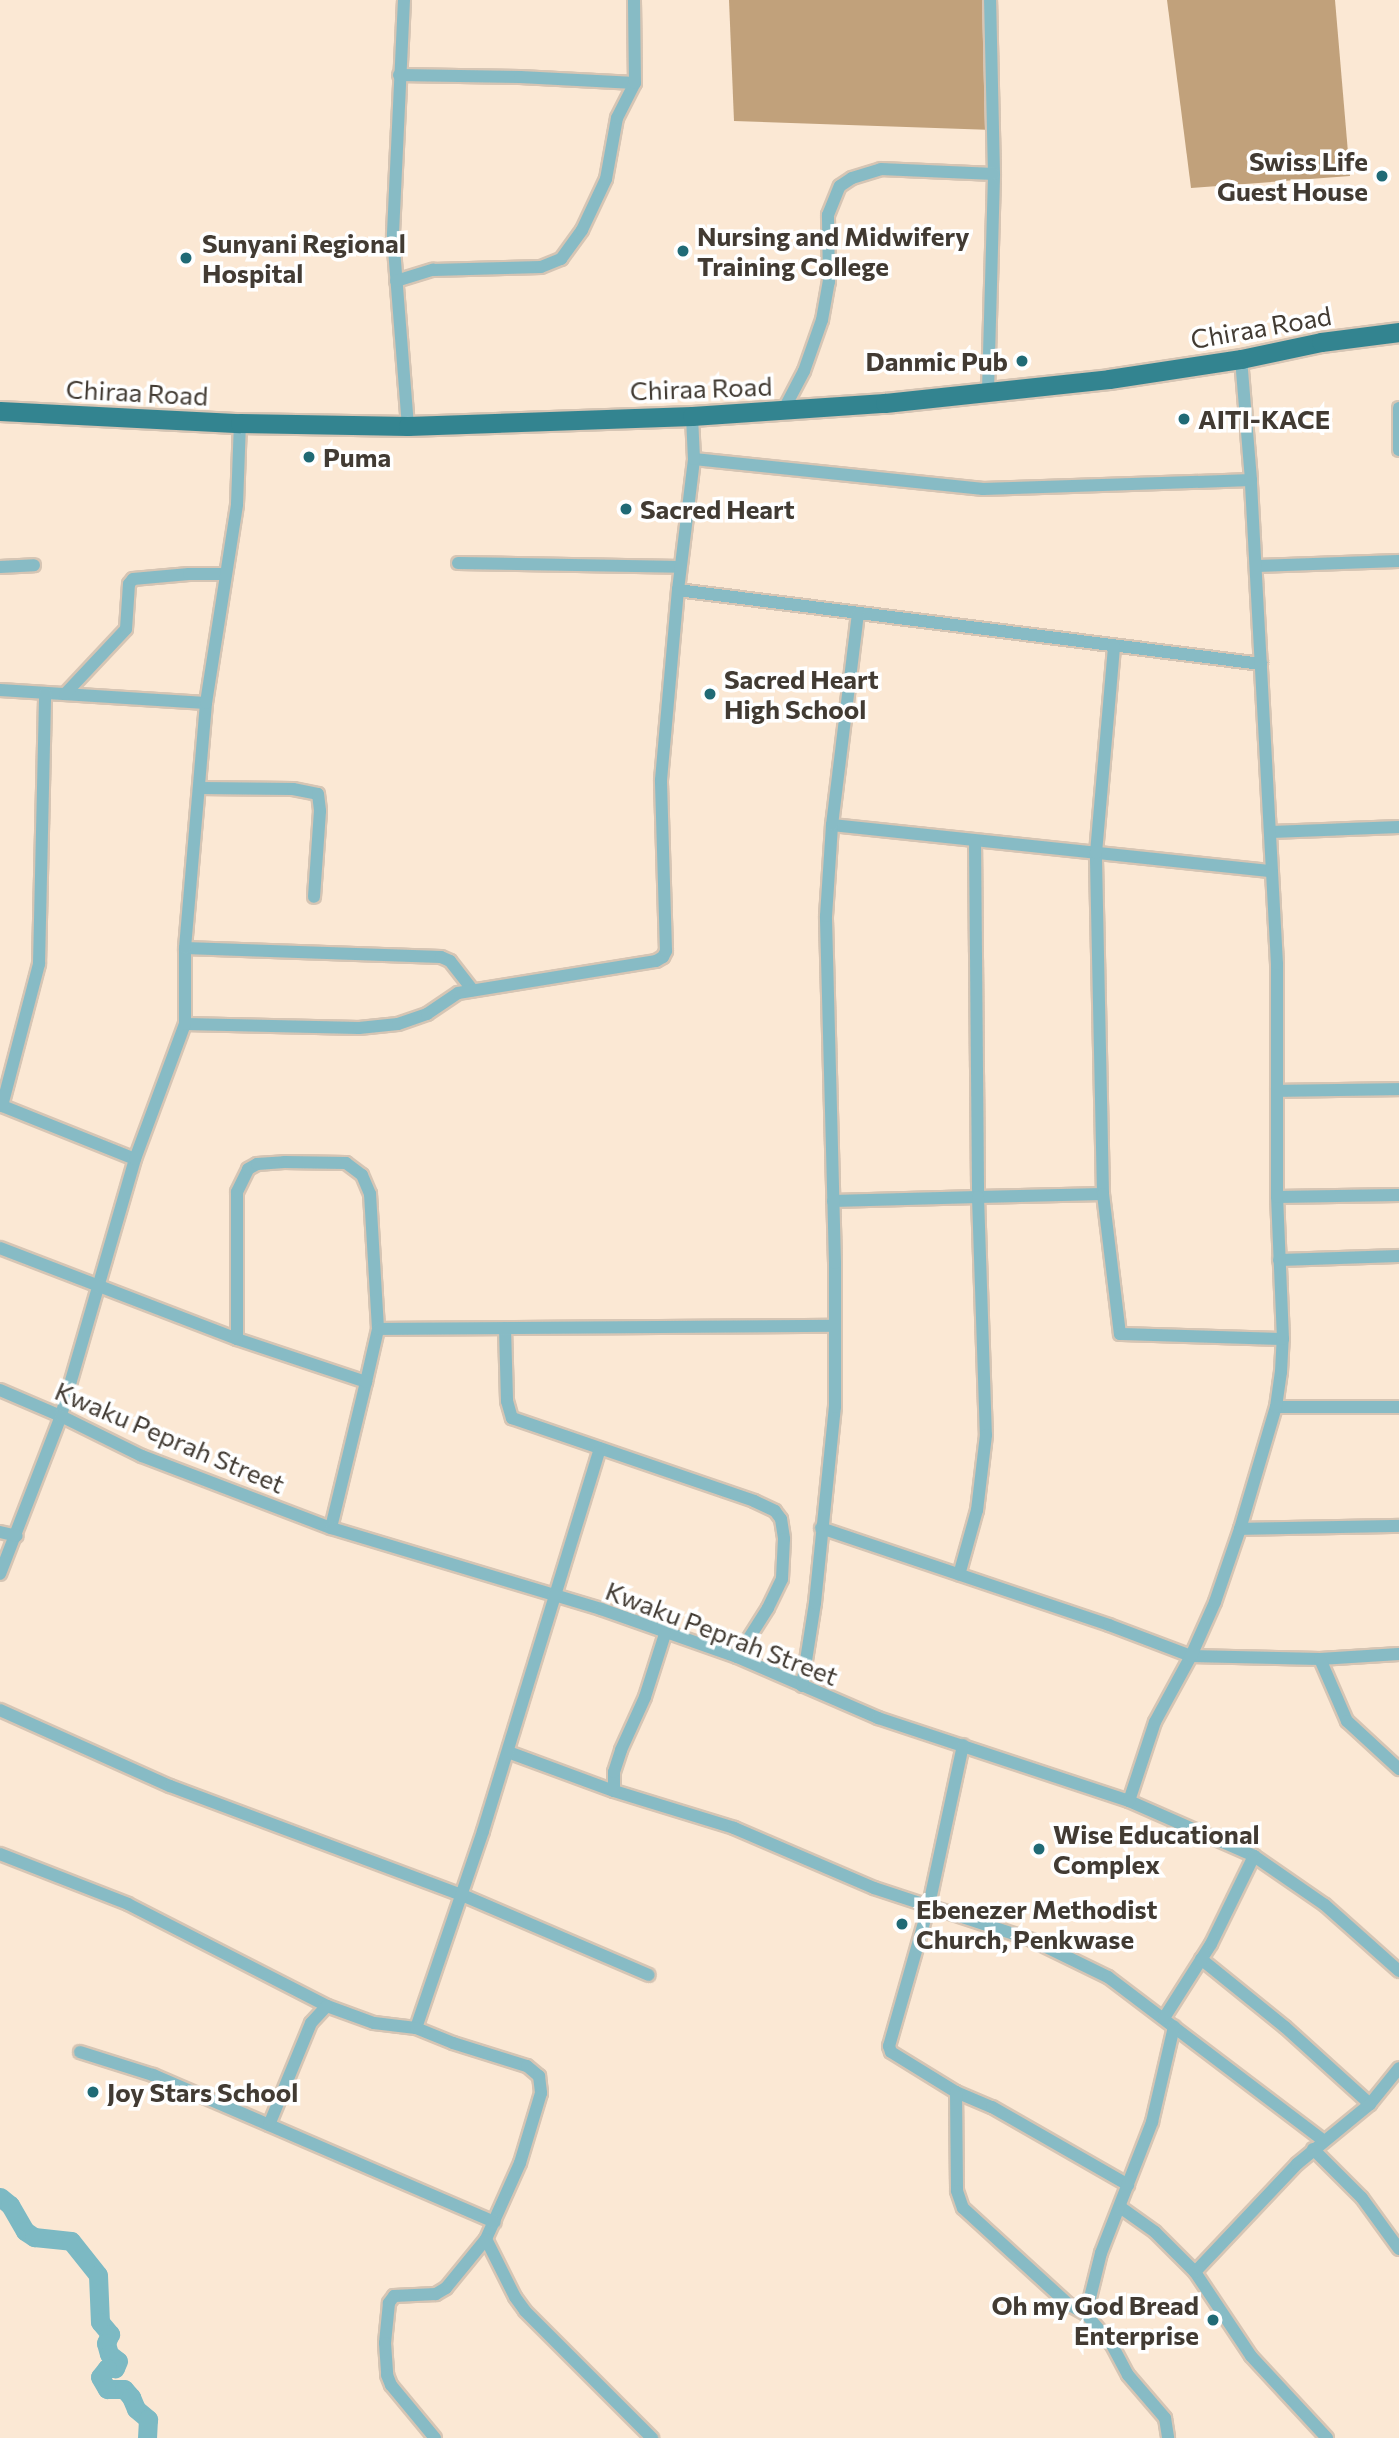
<!DOCTYPE html>
<html>
<head>
<meta charset="utf-8">
<style>
  body { margin:0 }
  #map { position:relative; width:1399px; height:2438px; overflow:hidden; background:#fbe8d4; font-family:Commissioner,sans-serif }
  div>[style] { position:absolute }
  [style*='--x'] { left:calc(var(--x)*1px); top:calc(var(--y)*1px); width:calc(var(--w)*1px); rotate:calc(var(--a)*1deg) }
  .forest>* { inset:0; background:#c1a17b }
  .river>* { height:19px; margin:-9.5px; padding:0 9.5px; transform-origin:9.5px; border-radius:9.5px; background:#7cb9c3 }
  .roads { filter:drop-shadow(2px 0 #d6c5b4) drop-shadow(-2px 0 #d6c5b4) drop-shadow(0 2px #d6c5b4) drop-shadow(0 -2px #d6c5b4) }
  .minor>* { height:12px; margin:-6px; padding:0 6px; transform-origin:6px; border-radius:6px; background:#87bbc5 }
  .trunk>* { height:19px; margin:-9.5px; padding:0 9.5px; transform-origin:9.5px; border-radius:9.5px; background:#338490 }
  .dots>* { width:19px; height:19px; translate:-50% -50%; box-sizing:border-box; border:4px solid #fff; border-radius:50% }
  span { translate:-50% -50%; white-space:nowrap; text-align:center; line-height:1.15; -webkit-text-stroke:7px #fff; paint-order:stroke }
  .poi-label { font-size:26px; color:#423b33; font-weight:700 }
  .right { translate:-100% -50%; text-align:right }
  .left { translate:0 -50%; text-align:left }
  .street-label { font-size:26px; color:#423b33 }
</style>
</head>
<body>
<div id="map">
  <div class="forest">
    <div style="clip-path:polygon(729px 0,987px 0,993px 130px,734px 121px)"></div>
    <div style="clip-path:polygon(1167px 0,1335px 0,1350px 176px,1191px 188px)"></div>
  </div>
  <div class="river">
    <div style="--x:0;--y:2197;--w:13;--a:39"></div>
    <div style="--x:10;--y:2205;--w:30;--a:60"></div>
    <div style="--x:25;--y:2231;--w:11;--a:34"></div>
    <div style="--x:34;--y:2237;--w:37;--a:6"></div>
    <div style="--x:71;--y:2241;--w:43;--a:51.5"></div>
    <div style="--x:98;--y:2275;--w:47;--a:87.6"></div>
    <div style="--x:100;--y:2322;--w:16;--a:50"></div>
    <div style="--x:110;--y:2334;--w:10;--a:114"></div>
    <div style="--x:106;--y:2343;--w:11;--a:75"></div>
    <div style="--x:109;--y:2354;--w:11;--a:38"></div>
    <div style="--x:118;--y:2361;--w:8;--a:113"></div>
    <div style="--x:115;--y:2368;--w:8;--a:180"></div>
    <div style="--x:107;--y:2368;--w:11;--a:128"></div>
    <div style="--x:100;--y:2377;--w:14;--a:60"></div>
    <div style="--x:107;--y:2389;--w:17;--a:0"></div>
    <div style="--x:124;--y:2389;--w:11;--a:49"></div>
    <div style="--x:131;--y:2397;--w:13;--a:67"></div>
    <div style="--x:136;--y:2409;--w:16;--a:40"></div>
    <div style="--x:148;--y:2419;--w:19;--a:93"></div>
  </div>
  <div class="roads">
    <div class="minor">
      <div style="--x:404;--y:0;--w:236;--a:92.7"></div>
      <div style="--x:393;--y:236;--w:191;--a:85.5"></div>
      <div style="--x:399;--y:75;--w:121;--a:0.9"></div>
      <div style="--x:520;--y:77;--w:115;--a:3"></div>
      <div style="--x:396;--y:281;--w:39;--a:-17"></div>
      <div style="--x:433;--y:270;--w:108;--a:-1.6"></div>
      <div style="--x:541;--y:267;--w:22;--a:-22"></div>
      <div style="--x:561;--y:259;--w:36;--a:-54"></div>
      <div style="--x:582;--y:230;--w:56;--a:-64.8"></div>
      <div style="--x:606;--y:179;--w:62;--a:-79.8"></div>
      <div style="--x:617;--y:118;--w:39;--a:-63"></div>
      <div style="--x:635;--y:83;--w:83;--a:-90.7"></div>
      <div style="--x:988;--y:391;--w:217;--a:-88.4"></div>
      <div style="--x:994;--y:174;--w:174;--a:-91.3"></div>
      <div style="--x:1399;--y:408;--w:42;--a:90"></div>
      <div style="--x:783;--y:411;--w:45;--a:-62.3"></div>
      <div style="--x:804;--y:371;--w:54;--a:-70.6"></div>
      <div style="--x:822;--y:320;--w:39;--a:-80"></div>
      <div style="--x:829;--y:282;--w:67;--a:-90.9"></div>
      <div style="--x:828;--y:215;--w:31;--a:-68"></div>
      <div style="--x:840;--y:186;--w:14;--a:-34"></div>
      <div style="--x:852;--y:178;--w:30;--a:-17"></div>
      <div style="--x:881;--y:169;--w:113;--a:2.5"></div>
      <div style="--x:694;--y:459;--w:291;--a:5.9"></div>
      <div style="--x:983;--y:489;--w:268;--a:-1.9"></div>
      <div style="--x:458;--y:563;--w:222;--a:1"></div>
      <div style="--x:1256;--y:566;--w:143;--a:-2"></div>
      <div style="--x:0;--y:567;--w:34;--a:-3"></div>
      <div style="--x:678;--y:590;--w:588;--a:7.23"></div>
      <div style="--x:0;--y:690;--w:206;--a:3.6"></div>
      <div style="--x:65;--y:694;--w:89;--a:-46.8"></div>
      <div style="--x:126;--y:629;--w:45;--a:-86.2"></div>
      <div style="--x:129;--y:584;--w:6;--a:-51"></div>
      <div style="--x:133;--y:579;--w:56;--a:-5.1"></div>
      <div style="--x:189;--y:574;--w:37;--a:0"></div>
      <div style="--x:200;--y:788;--w:93;--a:0.6"></div>
      <div style="--x:293;--y:789;--w:25;--a:11"></div>
      <div style="--x:318;--y:794;--w:17;--a:83"></div>
      <div style="--x:320;--y:811;--w:86;--a:94"></div>
      <div style="--x:832;--y:825;--w:442;--a:6"></div>
      <div style="--x:1271;--y:832;--w:128;--a:-2.2"></div>
      <div style="--x:975;--y:841;--w:356;--a:89.5"></div>
      <div style="--x:978;--y:1197;--w:125;--a:-1.4"></div>
      <div style="--x:1103;--y:1194;--w:341;--a:-91.2"></div>
      <div style="--x:1096;--y:853;--w:208;--a:-85"></div>
      <div style="--x:185;--y:948;--w:256;--a:2"></div>
      <div style="--x:441;--y:957;--w:10;--a:24"></div>
      <div style="--x:450;--y:961;--w:37;--a:52"></div>
      <div style="--x:185;--y:1024;--w:174;--a:1.3"></div>
      <div style="--x:359;--y:1028;--w:39;--a:-6"></div>
      <div style="--x:398;--y:1024;--w:31;--a:-19"></div>
      <div style="--x:427;--y:1014;--w:37;--a:-34"></div>
      <div style="--x:458;--y:993;--w:201;--a:-9.2"></div>
      <div style="--x:656;--y:961;--w:8;--a:-30"></div>
      <div style="--x:663;--y:957;--w:7;--a:-63"></div>
      <div style="--x:666;--y:951;--w:171;--a:-91.7"></div>
      <div style="--x:661;--y:780;--w:191;--a:-84.9"></div>
      <div style="--x:678;--y:590;--w:132;--a:-83"></div>
      <div style="--x:694;--y:459;--w:43;--a:-92.7"></div>
      <div style="--x:1277;--y:1091;--w:122;--a:-0.9"></div>
      <div style="--x:0;--y:1105;--w:145;--a:21.8"></div>
      <div style="--x:135;--y:1159;--w:267;--a:106.1"></div>
      <div style="--x:61;--y:1416;--w:169;--a:111.1"></div>
      <div style="--x:2;--y:1106;--w:147;--a:-75.4"></div>
      <div style="--x:39;--y:964;--w:271;--a:-88.7"></div>
      <div style="--x:135;--y:1159;--w:144;--a:-69.7"></div>
      <div style="--x:185;--y:1024;--w:76;--a:-90"></div>
      <div style="--x:185;--y:948;--w:246;--a:-85.1"></div>
      <div style="--x:206;--y:703;--w:201;--a:-81.1"></div>
      <div style="--x:237;--y:504;--w:81;--a:-87.9"></div>
      <div style="--x:1103;--y:1194;--w:141;--a:83.1"></div>
      <div style="--x:1120;--y:1334;--w:163;--a:1.8"></div>
      <div style="--x:1277;--y:1197;--w:122;--a:-0.9"></div>
      <div style="--x:833;--y:1201;--w:145;--a:-1.6"></div>
      <div style="--x:978;--y:1197;--w:238;--a:88.1"></div>
      <div style="--x:986;--y:1435;--w:76;--a:96.8"></div>
      <div style="--x:977;--y:1510;--w:67;--a:105.5"></div>
      <div style="--x:0;--y:1248;--w:254;--a:21"></div>
      <div style="--x:237;--y:1339;--w:136;--a:18.4"></div>
      <div style="--x:366;--y:1382;--w:150;--a:103.5"></div>
      <div style="--x:1279;--y:1260;--w:120;--a:-1.9"></div>
      <div style="--x:505;--y:1328;--w:73;--a:88.4"></div>
      <div style="--x:507;--y:1401;--w:18;--a:74"></div>
      <div style="--x:512;--y:1418;--w:256;--a:18.9"></div>
      <div style="--x:754;--y:1501;--w:23;--a:25"></div>
      <div style="--x:775;--y:1511;--w:10;--a:53"></div>
      <div style="--x:781;--y:1519;--w:20;--a:81"></div>
      <div style="--x:784;--y:1539;--w:40;--a:92.9"></div>
      <div style="--x:782;--y:1579;--w:32;--a:116"></div>
      <div style="--x:768;--y:1608;--w:58;--a:122.3"></div>
      <div style="--x:237;--y:1339;--w:147;--a:-90"></div>
      <div style="--x:237;--y:1192;--w:25;--a:-64"></div>
      <div style="--x:248;--y:1169;--w:10;--a:-29"></div>
      <div style="--x:257;--y:1164;--w:27;--a:-4"></div>
      <div style="--x:284;--y:1162;--w:62;--a:0.9"></div>
      <div style="--x:346;--y:1163;--w:20;--a:37"></div>
      <div style="--x:362;--y:1175;--w:21;--a:67"></div>
      <div style="--x:370;--y:1194;--w:135;--a:86.6"></div>
      <div style="--x:366;--y:1382;--w:54;--a:-77.2"></div>
      <div style="--x:378;--y:1329;--w:455;--a:-0.4"></div>
      <div style="--x:0;--y:1390;--w:66;--a:23.1"></div>
      <div style="--x:61;--y:1416;--w:90;--a:26.3"></div>
      <div style="--x:142;--y:1456;--w:202;--a:20.9"></div>
      <div style="--x:331;--y:1528;--w:282;--a:16.7"></div>
      <div style="--x:601;--y:1609;--w:144;--a:19.4"></div>
      <div style="--x:737;--y:1657;--w:154;--a:23.4"></div>
      <div style="--x:878;--y:1718;--w:264;--a:18.3"></div>
      <div style="--x:1129;--y:1801;--w:137;--a:23.7"></div>
      <div style="--x:1254;--y:1856;--w:86;--a:34.6"></div>
      <div style="--x:1325;--y:1905;--w:99;--a:41.7"></div>
      <div style="--x:1276;--y:1407;--w:123;--a:0"></div>
      <div style="--x:821;--y:1528;--w:304;--a:18.6"></div>
      <div style="--x:1109;--y:1625;--w:88;--a:20.7"></div>
      <div style="--x:1191;--y:1656;--w:129;--a:1.3"></div>
      <div style="--x:1320;--y:1659;--w:79;--a:-3.6"></div>
      <div style="--x:1240;--y:1529;--w:159;--a:-1.1"></div>
      <div style="--x:0;--y:1532;--w:17;--a:13"></div>
      <div style="--x:1320;--y:1659;--w:68;--a:66.5"></div>
      <div style="--x:1347;--y:1721;--w:71;--a:42.7"></div>
      <div style="--x:802;--y:1686;--w:84;--a:-81.1"></div>
      <div style="--x:815;--y:1603;--w:197;--a:-84.2"></div>
      <div style="--x:835;--y:1407;--w:144;--a:-90"></div>
      <div style="--x:835;--y:1263;--w:347;--a:-91.5"></div>
      <div style="--x:826;--y:916;--w:91;--a:-86.2"></div>
      <div style="--x:832;--y:825;--w:213;--a:-83"></div>
      <div style="--x:0;--y:1710;--w:186;--a:24.1"></div>
      <div style="--x:170;--y:1786;--w:312;--a:20.5"></div>
      <div style="--x:462;--y:1895;--w:203;--a:23.2"></div>
      <div style="--x:963;--y:1745;--w:164;--a:102"></div>
      <div style="--x:929;--y:1905;--w:147;--a:105.8"></div>
      <div style="--x:889;--y:2046;--w:6;--a:72"></div>
      <div style="--x:891;--y:2052;--w:76;--a:31.6"></div>
      <div style="--x:956;--y:2092;--w:39;--a:23"></div>
      <div style="--x:992;--y:2107;--w:157;--a:29.8"></div>
      <div style="--x:508;--y:1752;--w:113;--a:20.2"></div>
      <div style="--x:614;--y:1791;--w:126;--a:17.1"></div>
      <div style="--x:734;--y:1828;--w:152;--a:23.2"></div>
      <div style="--x:874;--y:1888;--w:166;--a:18.2"></div>
      <div style="--x:1032;--y:1940;--w:85;--a:26"></div>
      <div style="--x:1108;--y:1977;--w:270;--a:37.2"></div>
      <div style="--x:614;--y:1791;--w:19;--a:-90"></div>
      <div style="--x:614;--y:1772;--w:23;--a:-72"></div>
      <div style="--x:621;--y:1750;--w:58;--a:-65.6"></div>
      <div style="--x:645;--y:1697;--w:66;--a:-72.4"></div>
      <div style="--x:1129;--y:1801;--w:83;--a:-71.8"></div>
      <div style="--x:1155;--y:1722;--w:75;--a:-61.4"></div>
      <div style="--x:1191;--y:1656;--w:59;--a:-66"></div>
      <div style="--x:1215;--y:1602;--w:77;--a:-71.1"></div>
      <div style="--x:1240;--y:1529;--w:127;--a:-73.6"></div>
      <div style="--x:1276;--y:1407;--w:35;--a:-82"></div>
      <div style="--x:1281;--y:1372;--w:33;--a:-87"></div>
      <div style="--x:1283;--y:1339;--w:142;--a:-92.4"></div>
      <div style="--x:1277;--y:1197;--w:233;--a:-90"></div>
      <div style="--x:1277;--y:964;--w:485;--a:-93.1"></div>
      <div style="--x:1251;--y:480;--w:121;--a:-94.7"></div>
      <div style="--x:0;--y:1854;--w:137;--a:21.3"></div>
      <div style="--x:128;--y:1904;--w:224;--a:27.1"></div>
      <div style="--x:327;--y:2006;--w:50;--a:19.9"></div>
      <div style="--x:374;--y:2023;--w:42;--a:6.8"></div>
      <div style="--x:416;--y:2028;--w:208;--a:-71.2"></div>
      <div style="--x:483;--y:1831;--w:400;--a:-73"></div>
      <div style="--x:1201;--y:1959;--w:108;--a:39"></div>
      <div style="--x:1285;--y:2027;--w:115;--a:42.2"></div>
      <div style="--x:1370;--y:2104;--w:46;--a:-51.1"></div>
      <div style="--x:1164;--y:2018;--w:88;--a:-57.6"></div>
      <div style="--x:1211;--y:1944;--w:98;--a:-64"></div>
      <div style="--x:416;--y:2028;--w:40;--a:22"></div>
      <div style="--x:453;--y:2043;--w:77;--a:17.3"></div>
      <div style="--x:527;--y:2066;--w:16;--a:40"></div>
      <div style="--x:539;--y:2076;--w:17;--a:83"></div>
      <div style="--x:541;--y:2093;--w:73;--a:106.7"></div>
      <div style="--x:520;--y:2163;--w:83;--a:114.1"></div>
      <div style="--x:486;--y:2239;--w:63;--a:129.2"></div>
      <div style="--x:446;--y:2288;--w:12;--a:149"></div>
      <div style="--x:436;--y:2294;--w:42;--a:177.3"></div>
      <div style="--x:394;--y:2296;--w:9;--a:126"></div>
      <div style="--x:389;--y:2303;--w:40;--a:95.7"></div>
      <div style="--x:385;--y:2343;--w:32;--a:86"></div>
      <div style="--x:387;--y:2375;--w:11;--a:68"></div>
      <div style="--x:391;--y:2385;--w:69;--a:50.3"></div>
      <div style="--x:80;--y:2052;--w:77;--a:17.5"></div>
      <div style="--x:153;--y:2075;--w:372;--a:23.3"></div>
      <div style="--x:956;--y:2092;--w:99;--a:89.4"></div>
      <div style="--x:957;--y:2191;--w:18;--a:71"></div>
      <div style="--x:963;--y:2208;--w:142;--a:42.4"></div>
      <div style="--x:1068;--y:2304;--w:21;--a:29"></div>
      <div style="--x:1086;--y:2314;--w:40;--a:50"></div>
      <div style="--x:1112;--y:2345;--w:34;--a:62"></div>
      <div style="--x:1128;--y:2375;--w:57;--a:49.3"></div>
      <div style="--x:1165;--y:2418;--w:20;--a:81"></div>
      <div style="--x:269;--y:2125;--w:110;--a:-67.6"></div>
      <div style="--x:311;--y:2023;--w:23;--a:-47"></div>
      <div style="--x:1313;--y:2149;--w:69;--a:45"></div>
      <div style="--x:1362;--y:2198;--w:63;--a:54"></div>
      <div style="--x:1120;--y:2207;--w:43;--a:35.5"></div>
      <div style="--x:1155;--y:2232;--w:57;--a:45"></div>
      <div style="--x:1195;--y:2272;--w:101;--a:56.3"></div>
      <div style="--x:1251;--y:2356;--w:112;--a:47.2"></div>
      <div style="--x:486;--y:2239;--w:65;--a:63.4"></div>
      <div style="--x:515;--y:2297;--w:17;--a:54"></div>
      <div style="--x:525;--y:2311;--w:180;--a:45"></div>
      <div style="--x:1195;--y:2272;--w:149;--a:-46.6"></div>
      <div style="--x:1297;--y:2164;--w:94;--a:-39.4"></div>
      <div style="--x:1086;--y:2314;--w:63;--a:-76.2"></div>
      <div style="--x:1101;--y:2253;--w:141;--a:-68.7"></div>
      <div style="--x:1152;--y:2122;--w:98;--a:-77"></div>
    </div>
    <div class="trunk">
      <div style="--x:0;--y:411;--w:240;--a:2.9"></div>
      <div style="--x:240;--y:423;--w:168;--a:1"></div>
      <div style="--x:408;--y:426;--w:284;--a:-2"></div>
      <div style="--x:692;--y:416;--w:193;--a:-3.9"></div>
      <div style="--x:885;--y:403;--w:225;--a:-6.1"></div>
      <div style="--x:1109;--y:379;--w:134;--a:-8.6"></div>
      <div style="--x:1241;--y:359;--w:82;--a:-12"></div>
      <div style="--x:1321;--y:342;--w:79;--a:-7.3"></div>
    </div>
  </div>
  <div class="dots">
    <div style="left:1382px;top:176px;background:#206a75"></div>
    <div style="left:683px;top:251px;background:#206a75"></div>
    <div style="left:186px;top:258px;background:#206a75"></div>
    <div style="left:1022px;top:361px;background:#206a75"></div>
    <div style="left:1184px;top:419px;background:#206a75"></div>
    <div style="left:309px;top:457px;background:#206a75"></div>
    <div style="left:626px;top:509px;background:#206a75"></div>
    <div style="left:710px;top:694px;background:#206a75"></div>
    <div style="left:1039px;top:1849px;background:#206a75"></div>
    <div style="left:902px;top:1924px;background:#206a75"></div>
    <div style="left:93px;top:2092px;background:#206a75"></div>
    <div style="left:1213px;top:2320px;background:#206a75"></div>
  </div>
  <div class="poi-label">
    <span class="right" style="left:1368px;top:176px">Swiss Life<br>Guest House</span>
    <span class="left" style="left:697px;top:251px">Nursing and Midwifery<br>Training College</span>
    <span class="left" style="left:202px;top:258px">Sunyani Regional<br>Hospital</span>
    <span class="right" style="left:1008px;top:361px">Danmic Pub</span>
    <span class="left" style="left:1198px;top:419px">AITI-KACE</span>
    <span class="left" style="left:323px;top:457px">Puma</span>
    <span class="left" style="left:640px;top:509px">Sacred Heart</span>
    <span class="left" style="left:724px;top:694px">Sacred Heart<br>High School</span>
    <span class="left" style="left:1053px;top:1849px">Wise Educational<br>Complex</span>
    <span class="left" style="left:916px;top:1924px">Ebenezer Methodist<br>Church, Penkwase</span>
    <span class="left" style="left:107px;top:2092px">Joy Stars School</span>
    <span class="right" style="left:1199px;top:2320px">Oh my God Bread<br>Enterprise</span>
  </div>
  <div class="street-label">
    <span style="left:1261px;top:327px;rotate:-10deg">Chiraa Road</span>
    <span style="left:701px;top:388px;rotate:-2deg">Chiraa Road</span>
    <span style="left:137px;top:392px;rotate:3deg">Chiraa Road</span>
    <span style="left:170px;top:1437px;rotate:23deg">Kwaku Peprah Street</span>
    <span style="left:722px;top:1633px;rotate:21deg">Kwaku Peprah Street</span>
  </div>
</div>
</body>
</html>
